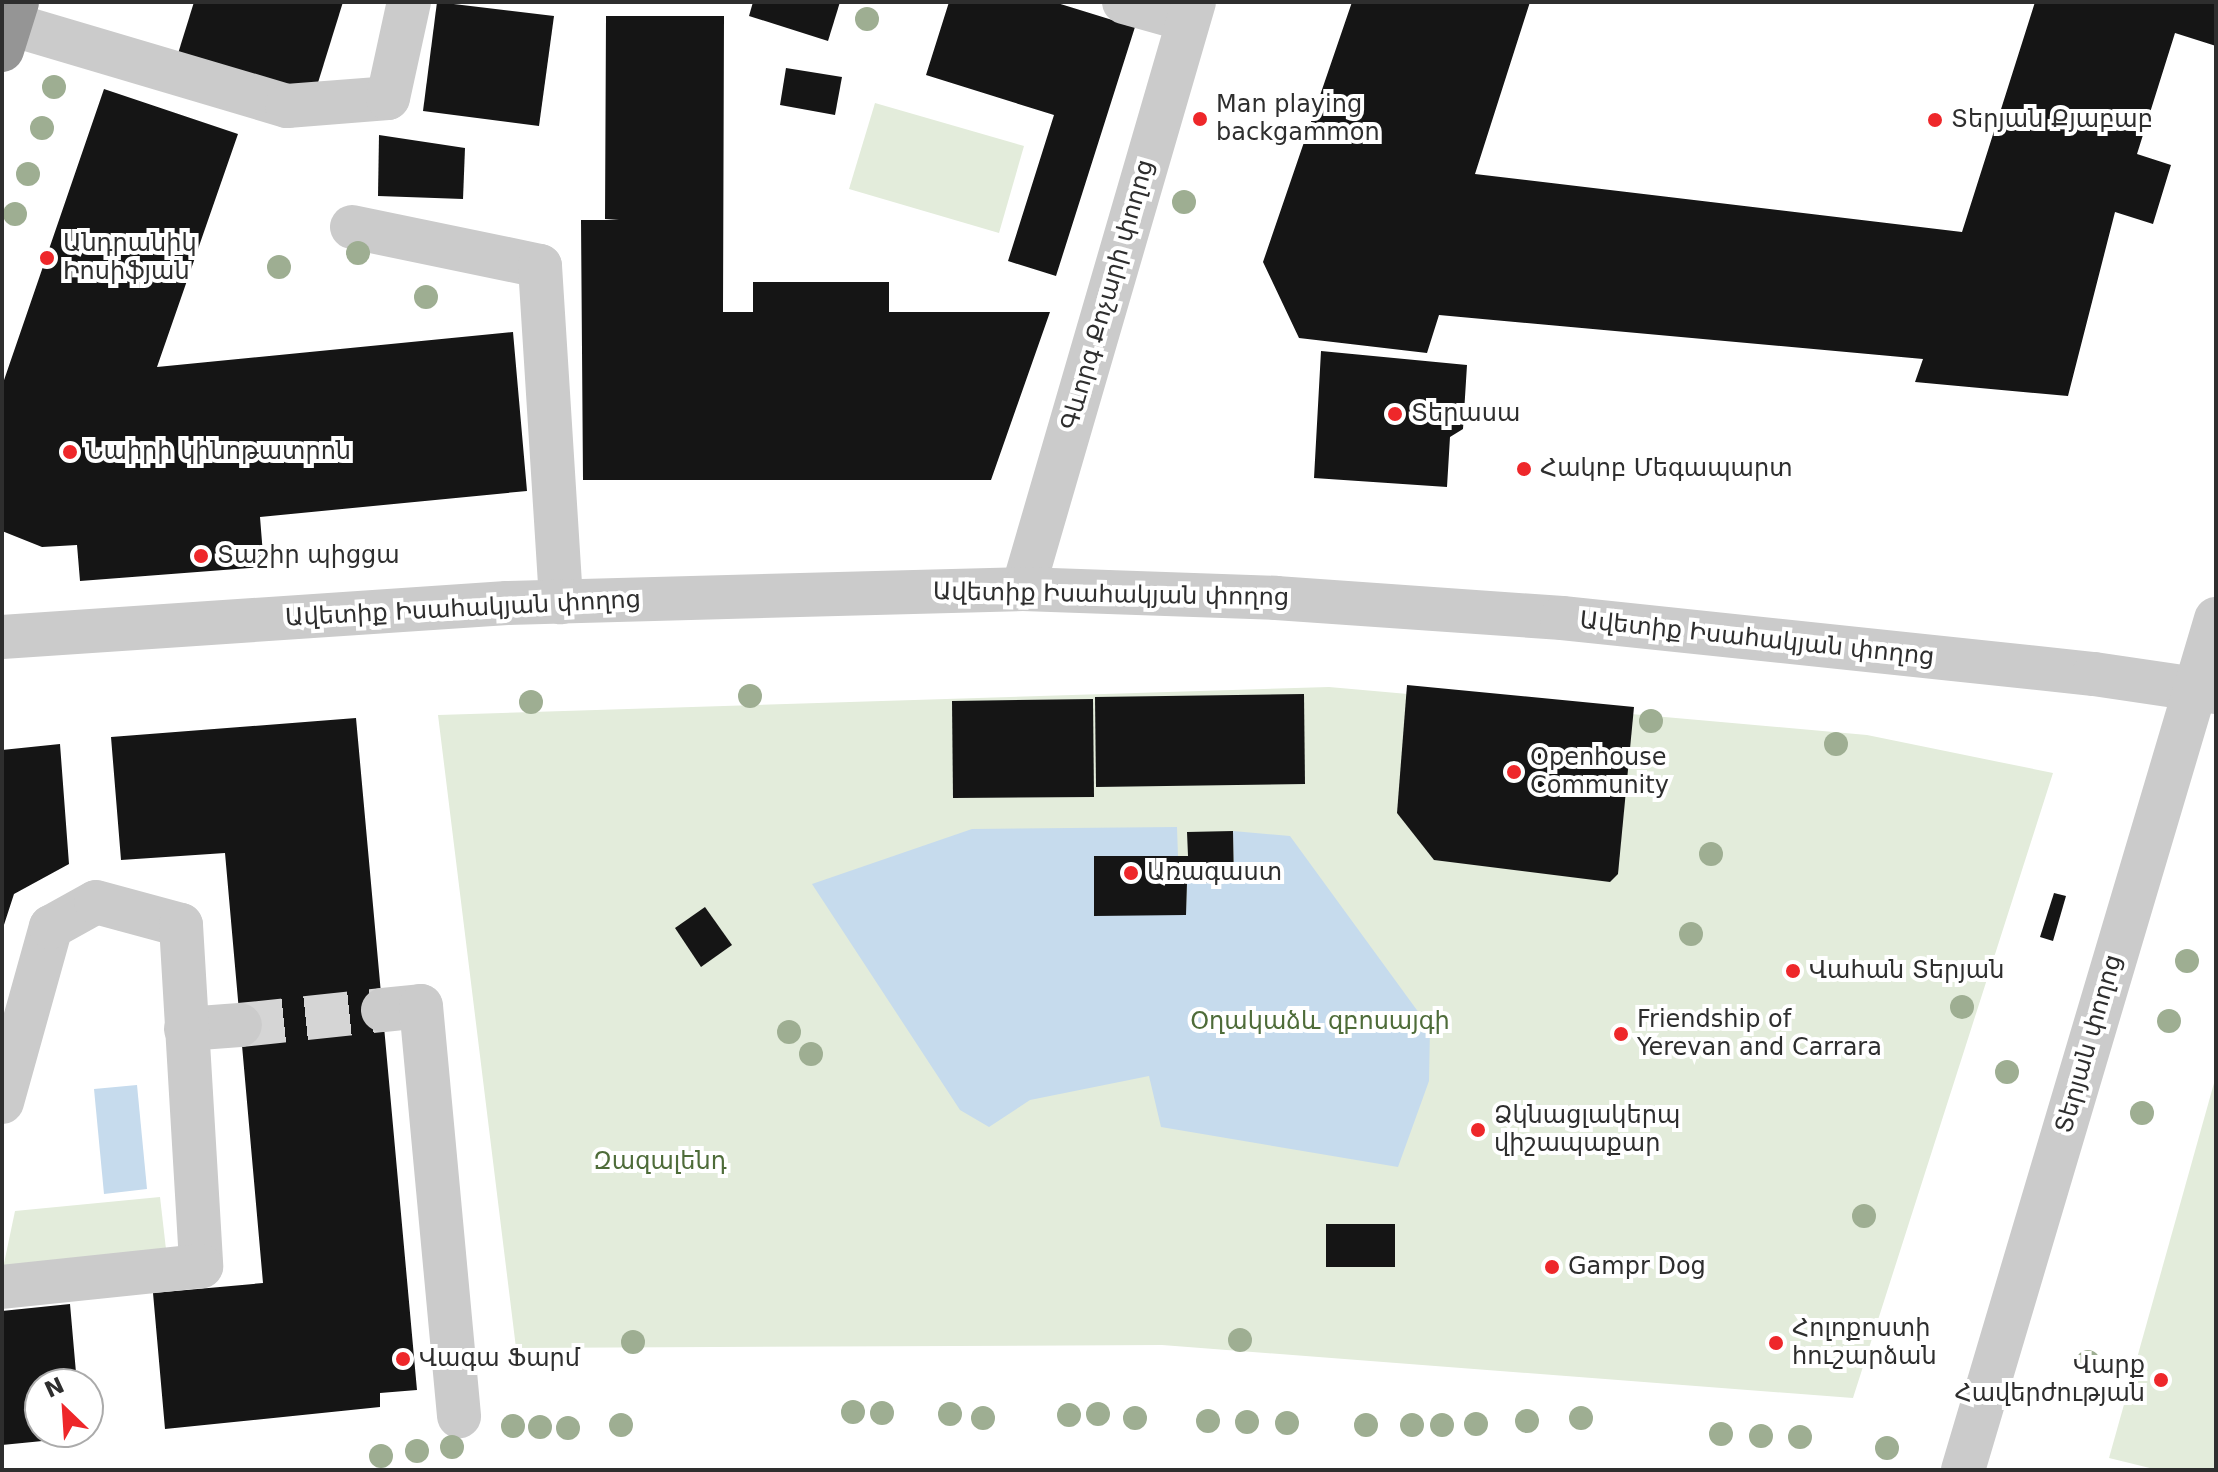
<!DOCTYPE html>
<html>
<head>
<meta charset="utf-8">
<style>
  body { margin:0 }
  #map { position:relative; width:2218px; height:1472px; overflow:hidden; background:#fff; font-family:"DejaVu Sans","Noto Sans Armenian",sans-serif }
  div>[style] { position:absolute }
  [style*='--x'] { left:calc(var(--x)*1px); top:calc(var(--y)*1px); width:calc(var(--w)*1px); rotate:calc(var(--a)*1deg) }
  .green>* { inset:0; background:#e3ecdb }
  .water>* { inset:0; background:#c6dbed }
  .building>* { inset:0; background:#151515 }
  .minor-tunnel>* { height:44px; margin-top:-22px; transform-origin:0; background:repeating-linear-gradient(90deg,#d5d5d5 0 44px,transparent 0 66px) }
  .minor>* { height:44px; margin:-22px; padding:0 22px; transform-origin:22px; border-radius:22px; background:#cbcbcb }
  .highway>* { height:44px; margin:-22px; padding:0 22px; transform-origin:22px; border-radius:22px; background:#959595 }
  .trees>* { width:24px; height:24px; margin:-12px; border-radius:50%; background:#9eae92 }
  .dots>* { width:22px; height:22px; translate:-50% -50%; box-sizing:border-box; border:4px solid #fff; border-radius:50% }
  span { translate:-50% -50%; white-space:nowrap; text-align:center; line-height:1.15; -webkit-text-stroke:8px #fff; paint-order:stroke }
  .poi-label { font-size:24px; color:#2e2e2e }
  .left { translate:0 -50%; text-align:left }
  .right { translate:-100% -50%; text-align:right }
  .street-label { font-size:24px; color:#2e2e2e }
  .park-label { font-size:24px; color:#4e6c39 }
  .frame { position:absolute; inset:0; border:4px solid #2e2e2e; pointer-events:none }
  .north { position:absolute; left:24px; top:1368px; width:80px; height:80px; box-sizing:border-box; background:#fff; border:2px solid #ababab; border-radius:50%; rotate:335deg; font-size:22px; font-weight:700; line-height:32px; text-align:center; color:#2e2e2e }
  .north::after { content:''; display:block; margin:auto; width:28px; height:36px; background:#ee272a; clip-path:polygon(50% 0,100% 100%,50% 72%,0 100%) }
</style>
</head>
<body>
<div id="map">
  <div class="green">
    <div style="clip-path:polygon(875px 103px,1024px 146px,999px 233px,849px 189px)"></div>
    <div style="clip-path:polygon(1329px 687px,1867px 735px,2053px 773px,1853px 1398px,1162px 1345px,516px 1348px,438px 715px)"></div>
    <div style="clip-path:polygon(2216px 1076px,2216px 1470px,2158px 1470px,2109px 1458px)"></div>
    <div style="clip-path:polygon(160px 1197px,167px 1258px,2px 1273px,15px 1211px)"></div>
  </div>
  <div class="water">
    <div style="clip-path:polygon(1177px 827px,1178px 856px,1094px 856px,1094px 915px,1186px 915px,1187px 883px,1234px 882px,1233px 831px,1290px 836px,1430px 1028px,1429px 1081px,1398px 1167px,1161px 1127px,1149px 1076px,1030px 1100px,989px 1127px,960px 1110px,812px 884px,972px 829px)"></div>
    <div style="clip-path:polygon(137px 1085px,147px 1189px,104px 1194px,94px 1089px)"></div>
  </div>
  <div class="building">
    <div style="clip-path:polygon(194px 2px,343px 2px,312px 102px,176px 60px)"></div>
    <div style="clip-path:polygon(437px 2px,554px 16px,539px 126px,423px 111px)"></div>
    <div style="clip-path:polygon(753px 2px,840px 2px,828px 41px,749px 16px)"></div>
    <div style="clip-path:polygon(949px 2px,1054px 2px,1135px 27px,1056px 276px,1008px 261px,1054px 115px,926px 75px)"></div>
    <div style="clip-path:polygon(1352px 2px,1530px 2px,1475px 174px,1962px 232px,2035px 2px,2216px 2px,2216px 46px,2175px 33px,2137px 154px,2171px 165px,2153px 224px,2115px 212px,2068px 396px,1915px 382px,1923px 359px,1439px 315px,1427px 353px,1299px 338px,1263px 262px)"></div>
    <div style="clip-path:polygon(606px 16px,724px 16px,723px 312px,753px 312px,753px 282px,889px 282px,889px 312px,1050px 312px,991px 480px,583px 480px,581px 220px,619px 220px,605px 219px)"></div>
    <div style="clip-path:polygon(786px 68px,842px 77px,835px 115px,780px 105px)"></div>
    <div style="clip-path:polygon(104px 89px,238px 134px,157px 367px,513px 332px,527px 491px,260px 517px,264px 567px,80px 581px,77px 545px,42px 547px,2px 531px,2px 386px)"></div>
    <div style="clip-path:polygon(379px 135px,465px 148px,463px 199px,378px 196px)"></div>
    <div style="clip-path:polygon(1321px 351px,1467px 365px,1463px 429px,1450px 437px,1447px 487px,1314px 478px)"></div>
    <div style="clip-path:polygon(1407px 685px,1634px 707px,1618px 874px,1610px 882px,1434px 860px,1397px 813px)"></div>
    <div style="clip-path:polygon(1304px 694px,1305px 784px,1096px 787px,1095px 697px)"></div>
    <div style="clip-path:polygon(1093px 699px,1094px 797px,953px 798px,952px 701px)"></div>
    <div style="clip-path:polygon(356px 718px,417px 1390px,380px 1393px,380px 1407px,165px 1429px,153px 1293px,263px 1283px,225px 853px,121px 860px,111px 737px)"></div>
    <div style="clip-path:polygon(60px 744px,69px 864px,14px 894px,2px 931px,2px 750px)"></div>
    <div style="clip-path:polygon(1233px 831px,1234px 883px,1187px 883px,1186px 915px,1094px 916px,1094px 856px,1188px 856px,1187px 832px)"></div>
    <div style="clip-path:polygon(2054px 893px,2066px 896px,2053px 941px,2040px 937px)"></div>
    <div style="clip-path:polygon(705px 907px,732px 945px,701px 967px,675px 928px)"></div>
    <div style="clip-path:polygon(1326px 1224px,1395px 1224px,1395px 1267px,1326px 1267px)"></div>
    <div style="clip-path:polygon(70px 1304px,77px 1384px,40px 1384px,40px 1432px,82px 1432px,83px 1437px,2px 1445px,2px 1311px)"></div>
  </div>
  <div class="minor-tunnel">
    <div style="--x:240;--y:1025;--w:144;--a:-6"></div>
  </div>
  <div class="minor">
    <div style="--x:1124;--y:2;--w:66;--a:15.7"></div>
    <div style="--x:10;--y:24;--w:289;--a:16.5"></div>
    <div style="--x:287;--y:106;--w:101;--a:-4.5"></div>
    <div style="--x:388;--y:98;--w:98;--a:-77.7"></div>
    <div style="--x:352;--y:227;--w:192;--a:11.7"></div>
    <div style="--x:540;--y:266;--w:337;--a:86.4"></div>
    <div style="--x:1023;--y:589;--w:611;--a:-73.76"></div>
    <div style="--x:2;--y:637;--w:506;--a:-3.85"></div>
    <div style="--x:507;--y:603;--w:516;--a:-1.55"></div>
    <div style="--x:1023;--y:589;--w:253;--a:2"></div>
    <div style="--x:1276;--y:598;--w:287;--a:4"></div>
    <div style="--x:1562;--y:618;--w:535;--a:6.01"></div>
    <div style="--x:2094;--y:674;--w:123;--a:8.4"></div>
    <div style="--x:383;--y:1010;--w:38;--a:-6"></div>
    <div style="--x:421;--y:1006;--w:412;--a:84.7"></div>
    <div style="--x:186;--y:1029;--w:54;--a:-4.2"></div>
    <div style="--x:2;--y:1102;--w:182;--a:-74.4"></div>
    <div style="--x:51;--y:927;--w:51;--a:-29.1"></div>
    <div style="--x:96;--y:902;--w:88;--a:15.1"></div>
    <div style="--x:181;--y:925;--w:342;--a:86.6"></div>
    <div style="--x:201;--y:1266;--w:200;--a:174"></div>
    <div style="--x:1963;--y:1470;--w:888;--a:-73.44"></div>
  </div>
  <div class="highway">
    <div style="--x:2;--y:50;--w:50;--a:-72.6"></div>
  </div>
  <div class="trees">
    <div style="left:867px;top:19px"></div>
    <div style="left:54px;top:87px"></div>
    <div style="left:42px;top:128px"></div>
    <div style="left:28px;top:174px"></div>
    <div style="left:1184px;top:202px"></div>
    <div style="left:15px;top:214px"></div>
    <div style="left:358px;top:253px"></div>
    <div style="left:279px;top:267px"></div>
    <div style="left:426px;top:297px"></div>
    <div style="left:750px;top:696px"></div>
    <div style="left:531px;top:702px"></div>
    <div style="left:1651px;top:721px"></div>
    <div style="left:1836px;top:744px"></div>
    <div style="left:1711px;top:854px"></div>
    <div style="left:1691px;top:934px"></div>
    <div style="left:2187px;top:961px"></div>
    <div style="left:1962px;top:1007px"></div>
    <div style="left:2169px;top:1021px"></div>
    <div style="left:789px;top:1032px"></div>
    <div style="left:811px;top:1054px"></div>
    <div style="left:2007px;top:1072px"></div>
    <div style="left:2142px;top:1113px"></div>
    <div style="left:1864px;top:1216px"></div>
    <div style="left:1240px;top:1340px"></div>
    <div style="left:633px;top:1342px"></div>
    <div style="left:2088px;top:1362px"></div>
    <div style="left:853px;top:1412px"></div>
    <div style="left:882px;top:1413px"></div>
    <div style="left:950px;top:1414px"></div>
    <div style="left:1098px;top:1414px"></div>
    <div style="left:1069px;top:1415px"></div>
    <div style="left:983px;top:1418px"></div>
    <div style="left:1135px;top:1418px"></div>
    <div style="left:1581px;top:1418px"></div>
    <div style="left:1208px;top:1421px"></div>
    <div style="left:1527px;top:1421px"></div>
    <div style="left:1247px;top:1422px"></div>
    <div style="left:1287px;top:1423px"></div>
    <div style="left:1476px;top:1424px"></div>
    <div style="left:621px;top:1425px"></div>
    <div style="left:1366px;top:1425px"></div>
    <div style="left:1412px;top:1425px"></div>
    <div style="left:1442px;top:1425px"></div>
    <div style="left:513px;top:1426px"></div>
    <div style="left:540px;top:1427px"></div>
    <div style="left:568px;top:1428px"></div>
    <div style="left:1721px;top:1434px"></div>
    <div style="left:1761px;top:1436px"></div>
    <div style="left:1800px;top:1437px"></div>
    <div style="left:452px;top:1447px"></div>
    <div style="left:1887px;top:1448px"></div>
    <div style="left:417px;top:1451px"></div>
    <div style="left:381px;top:1456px"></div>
  </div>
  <div class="dots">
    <div style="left:1200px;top:119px;background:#ee272a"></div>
    <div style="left:1935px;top:120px;background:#ee272a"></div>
    <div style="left:47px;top:258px;background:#ee272a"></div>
    <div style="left:1395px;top:414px;background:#ee272a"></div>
    <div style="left:70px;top:452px;background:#ee272a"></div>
    <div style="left:1524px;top:469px;background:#ee272a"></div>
    <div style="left:201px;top:556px;background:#ee272a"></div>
    <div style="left:1514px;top:772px;background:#ee272a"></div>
    <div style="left:1131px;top:873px;background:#ee272a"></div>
    <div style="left:1793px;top:971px;background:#ee272a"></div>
    <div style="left:1621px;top:1034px;background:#ee272a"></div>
    <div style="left:1478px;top:1130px;background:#ee272a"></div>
    <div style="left:1552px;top:1267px;background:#ee272a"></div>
    <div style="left:1776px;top:1343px;background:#ee272a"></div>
    <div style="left:403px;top:1359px;background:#ee272a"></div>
    <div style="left:2161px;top:1380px;background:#ee272a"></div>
  </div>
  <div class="poi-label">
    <span class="left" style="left:1216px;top:119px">Man playing<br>backgammon</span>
    <span class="left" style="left:1951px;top:120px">Տերյան Քյաբաբ</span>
    <span class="left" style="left:63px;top:258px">Անդրանիկ<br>Իոսիֆյան</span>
    <span class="left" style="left:1411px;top:414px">Տերասա</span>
    <span class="left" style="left:86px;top:452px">Նաիրի կինոթատրոն</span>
    <span class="left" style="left:1540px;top:469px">Հակոբ Մեգապարտ</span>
    <span class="left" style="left:217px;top:556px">Տաշիր պիցցա</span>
    <span class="left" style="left:1530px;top:772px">Openhouse<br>Community</span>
    <span class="left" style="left:1147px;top:873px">Առագաստ</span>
    <span class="left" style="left:1809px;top:971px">Վահան Տերյան</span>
    <span class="left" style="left:1637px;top:1034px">Friendship of<br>Yerevan and Carrara</span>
    <span class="left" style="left:1494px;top:1130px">Ձկնացլակերպ<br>վիշապաքար</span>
    <span class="left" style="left:1568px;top:1267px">Gampr Dog</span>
    <span class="left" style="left:1792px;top:1343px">Հոլոքոստի<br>հուշարձան</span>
    <span class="left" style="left:419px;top:1359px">Վագա Ֆարմ</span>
    <span class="right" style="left:2145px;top:1380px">Վարք<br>Հավերժության</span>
  </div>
  <div class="street-label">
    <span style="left:1108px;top:295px;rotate:-74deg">Գևորգ Քոչարի փողոց</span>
    <span style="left:1111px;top:595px;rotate:1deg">Ավետիք Իսահակյան փողոց</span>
    <span style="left:463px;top:609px;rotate:-3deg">Ավետիք Իսահակյան փողոց</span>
    <span style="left:1757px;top:639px;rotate:6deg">Ավետիք Իսահակյան փողոց</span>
    <span style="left:2089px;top:1044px;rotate:-74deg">Տերյան փողոց</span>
  </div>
  <div class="park-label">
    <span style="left:1320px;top:1022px">Օղակաձև զբոսայգի</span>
    <span style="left:660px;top:1162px">Զազալենդ</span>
  </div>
  <div class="frame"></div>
  <div class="north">N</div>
</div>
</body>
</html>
